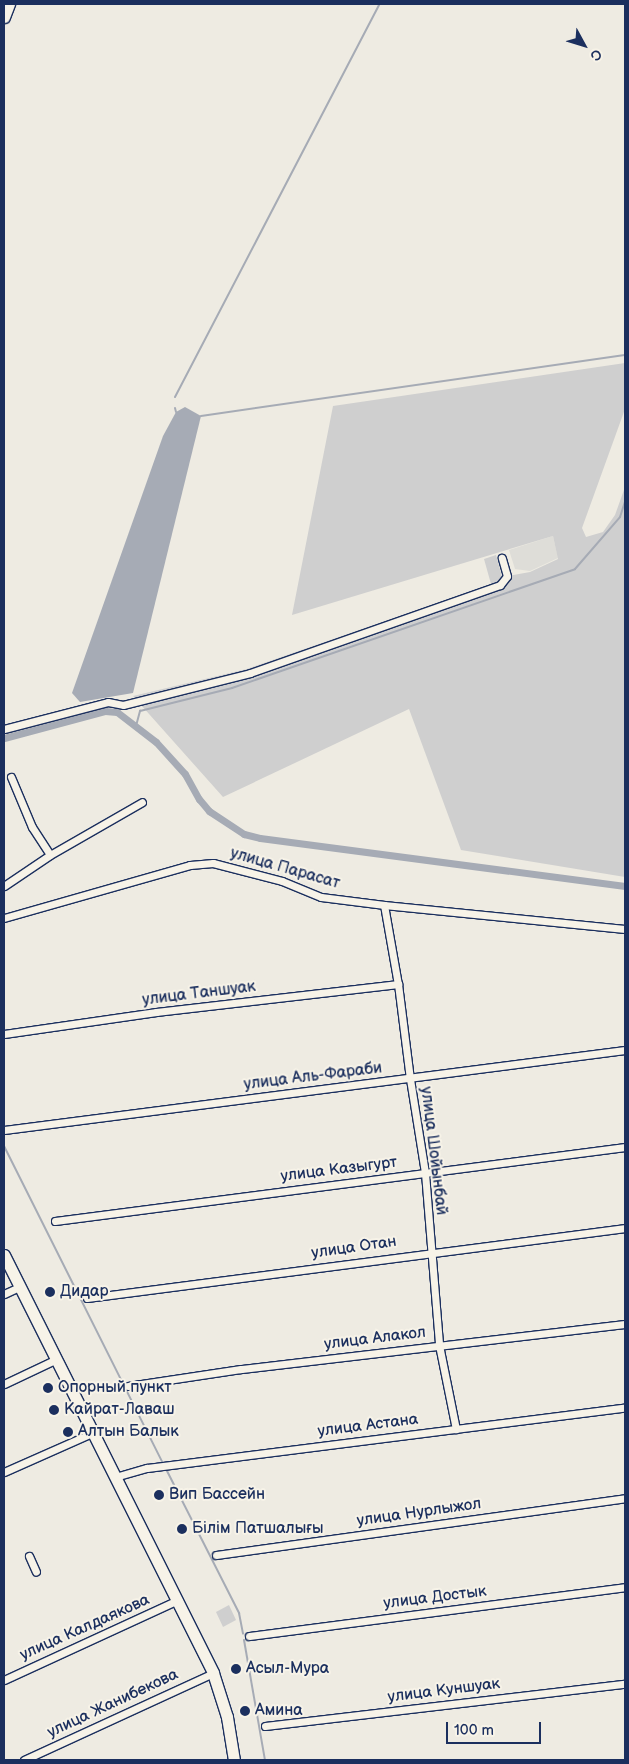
<!DOCTYPE html>
<html>
<head>
<meta charset="utf-8">
<style>
  body { margin:0 }
  #map { position:relative; width:629px; height:1764px; overflow:hidden; background:#eeebe2; font-family:"Balsamiq Sans",sans-serif }
  div>[style] { position:absolute }
  [style*='--x'] { left:calc(var(--x)*1px); top:calc(var(--y)*1px); width:calc(var(--w)*1px); rotate:calc(var(--a)*1deg) }
  .built>* { inset:0; background:#deddd8 }
  .green>* { inset:0; background:#cfcfcf }
  .water>* { inset:0; background:#a6abb5 }
  .stream>* { height:2px; margin:-1px; padding:0 1px; transform-origin:1px; border-radius:1px; background:#a6abb5 }
  .canal>* { height:7px; margin:-3.5px; padding:0 3.5px; transform-origin:3.5px; border-radius:3.5px; background:#a6abb5 }
  .roads { filter:drop-shadow(1px 0 #1b2f5e) drop-shadow(-1px 0 #1b2f5e) drop-shadow(0 1px #1b2f5e) drop-shadow(0 -1px #1b2f5e) }
  .minor>* { height:7px; margin:-3.5px; padding:0 3.5px; transform-origin:3.5px; border-radius:3.5px; background:#f7f3e8 }
  .primary>* { height:11px; margin:-5.5px; padding:0 5.5px; transform-origin:5.5px; border-radius:5.5px; background:#f7f3e8 }
  .dots>* { width:14px; height:14px; translate:-50% -50%; box-sizing:border-box; border:2px solid #f7f3e8; border-radius:50% }
  span { translate:-50% -50%; white-space:nowrap; text-align:center; line-height:1.15; -webkit-text-stroke:4px #f7f3e8; paint-order:stroke }
  .street-label { font-size:16px; color:#1b2f5e }
  .poi-label { font-size:16px; color:#1b2f5e }
  .left { translate:0 -50%; text-align:left }
  .frame { position:absolute; inset:0; border:5px solid #1b2f5e; pointer-events:none }
  .north { position:absolute; left:559px; top:20px; width:50px; height:50px; -webkit-text-stroke:4px #f7f3e8; paint-order:stroke; rotate:129deg; font-size:14px; font-weight:700; line-height:20px; text-align:center; color:#1b2f5e }
  .north::after { content:''; display:block; margin:auto; width:18px; height:22px; background:#1b2f5e; clip-path:polygon(50% 0,100% 100%,50% 72%,0 100%) }
  .scale { position:absolute; left:446px; top:1722px; width:95px; height:22px; box-sizing:border-box; border:2px solid #1b2f5e; border-top:0; padding-left:6px; font-size:15px; line-height:18px; white-space:nowrap; color:#1b2f5e; -webkit-text-stroke:4px #f7f3e8; paint-order:stroke }
</style>
</head>
<body>
<div id="map">
  <div class="built">
    <div style="clip-path:polygon(553px 536px,558px 558px,530px 571px,515px 569px,509px 550px)"></div>
  </div>
  <div class="green">
    <div style="clip-path:polygon(625px 363px,625px 409px,582px 528px,586px 537px,603px 532px,615px 515px,625px 487px,625px 877px,461px 850px,409px 709px,223px 797px,133px 696px,247px 669px,486px 586px,491px 584px,484px 559px,496px 555px,502px 577px,530px 572px,558px 559px,553px 536px,292px 615px,333px 406px)"></div>
    <div style="clip-path:polygon(229px 1605px,236px 1620px,223px 1627px,216px 1612px)"></div>
  </div>
  <div class="water">
    <div style="clip-path:polygon(185px 407px,201px 416px,133px 693px,80px 702px,72px 693px,163px 436px,176px 412px)"></div>
  </div>
  <div class="stream">
    <div style="--x:175;--y:397;--w:443;--a:-62.5"></div>
    <div style="--x:175;--y:408;--w:4;--a:76"></div>
    <div style="--x:201;--y:416;--w:428;--a:-8.2"></div>
    <div style="--x:136;--y:726;--w:16;--a:-75"></div>
    <div style="--x:140;--y:711;--w:95;--a:-14"></div>
    <div style="--x:232;--y:688;--w:363;--a:-19.1"></div>
    <div style="--x:575;--y:569;--w:69;--a:-49.1"></div>
    <div style="--x:620;--y:517;--w:16;--a:-72"></div>
    <div style="--x:4;--y:1146;--w:355;--a:63.4"></div>
    <div style="--x:165;--y:1467;--w:164;--a:63.1"></div>
    <div style="--x:239;--y:1613;--w:21;--a:79"></div>
    <div style="--x:244;--y:1640;--w:122;--a:80.1"></div>
  </div>
  <div class="canal">
    <div style="--x:4;--y:738;--w:105;--a:-15"></div>
    <div style="--x:105;--y:711;--w:12;--a:5"></div>
    <div style="--x:117;--y:712;--w:49;--a:37.6"></div>
    <div style="--x:156;--y:742;--w:43;--a:47.8"></div>
    <div style="--x:185;--y:774;--w:29;--a:61"></div>
    <div style="--x:199;--y:799;--w:16;--a:50"></div>
    <div style="--x:209;--y:811;--w:42;--a:33.3"></div>
    <div style="--x:244;--y:834;--w:16;--a:14"></div>
    <div style="--x:260;--y:838;--w:368;--a:7.5"></div>
  </div>
  <div class="roads">
    <div class="minor">
      <div style="--x:4;--y:729;--w:107;--a:-14.6"></div>
      <div style="--x:108;--y:702;--w:15;--a:11"></div>
      <div style="--x:123;--y:705;--w:131;--a:-14.1"></div>
      <div style="--x:250;--y:673;--w:265;--a:-19.4"></div>
      <div style="--x:500;--y:585;--w:11;--a:-52"></div>
      <div style="--x:507;--y:576;--w:19;--a:-106"></div>
      <div style="--x:11;--y:777;--w:54;--a:67.2"></div>
      <div style="--x:32;--y:827;--w:33;--a:57"></div>
      <div style="--x:4;--y:886;--w:55;--a:-34"></div>
      <div style="--x:50;--y:855;--w:106;--a:-29.9"></div>
      <div style="--x:384;--y:905;--w:80;--a:80"></div>
      <div style="--x:398;--y:984;--w:96;--a:82.8"></div>
      <div style="--x:410;--y:1079;--w:95;--a:80.9"></div>
      <div style="--x:425;--y:1173;--w:173;--a:85.3"></div>
      <div style="--x:439;--y:1345;--w:86;--a:78.6"></div>
      <div style="--x:4;--y:918;--w:193;--a:-15.9"></div>
      <div style="--x:190;--y:865;--w:23;--a:-5"></div>
      <div style="--x:213;--y:863;--w:71;--a:14.6"></div>
      <div style="--x:282;--y:881;--w:42;--a:22.3"></div>
      <div style="--x:321;--y:897;--w:64;--a:7.2"></div>
      <div style="--x:384;--y:905;--w:242;--a:5.7"></div>
      <div style="--x:4;--y:1034;--w:154;--a:-8.2"></div>
      <div style="--x:156;--y:1012;--w:244;--a:-6.6"></div>
      <div style="--x:4;--y:1130;--w:626;--a:-7.34"></div>
      <div style="--x:55;--y:1221;--w:575;--a:-7.4"></div>
      <div style="--x:4;--y:1294;--w:17;--a:-25"></div>
      <div style="--x:87;--y:1298;--w:543;--a:-7.41"></div>
      <div style="--x:4;--y:1384;--w:59;--a:-25.3"></div>
      <div style="--x:128;--y:1386;--w:114;--a:-8.6"></div>
      <div style="--x:241;--y:1369;--w:387;--a:-6.7"></div>
      <div style="--x:4;--y:1472;--w:96;--a:-23.9"></div>
      <div style="--x:115;--y:1477;--w:33;--a:-16"></div>
      <div style="--x:147;--y:1468;--w:482;--a:-7.2"></div>
      <div style="--x:216;--y:1555;--w:413;--a:-7.9"></div>
      <div style="--x:29;--y:1556;--w:17;--a:66"></div>
      <div style="--x:249;--y:1636;--w:379;--a:-7.4"></div>
      <div style="--x:4;--y:1680;--w:192;--a:-24.7"></div>
      <div style="--x:265;--y:1726;--w:362;--a:-6.7"></div>
      <div style="--x:24;--y:1760;--w:208;--a:-24.7"></div>
    </div>
    <div class="primary">
      <div style="--x:4;--y:17;--w:14;--a:-69"></div>
      <div style="--x:4;--y:1255;--w:467;--a:63.4"></div>
      <div style="--x:213;--y:1673;--w:46;--a:72.3"></div>
      <div style="--x:227;--y:1717;--w:44;--a:80.8"></div>
    </div>
  </div>
  <div class="dots">
    <div style="left:50px;top:1292px;background:#1b2f5e"></div>
    <div style="left:48px;top:1388px;background:#1b2f5e"></div>
    <div style="left:54px;top:1410px;background:#1b2f5e"></div>
    <div style="left:68px;top:1432px;background:#1b2f5e"></div>
    <div style="left:159px;top:1495px;background:#1b2f5e"></div>
    <div style="left:182px;top:1529px;background:#1b2f5e"></div>
    <div style="left:236px;top:1669px;background:#1b2f5e"></div>
    <div style="left:245px;top:1711px;background:#1b2f5e"></div>
  </div>
  <div class="street-label">
    <span style="left:285px;top:869px;rotate:16deg">улица Парасат</span>
    <span style="left:199px;top:994px;rotate:-7deg">улица Таншуак</span>
    <span style="left:313px;top:1077px;rotate:-7deg">улица Аль-Фараби</span>
    <span style="left:433px;top:1151px;rotate:83deg">улица Шойынбай</span>
    <span style="left:339px;top:1170px;rotate:-7deg">улица Казыгурт</span>
    <span style="left:354px;top:1248px;rotate:-8deg">улица Отан</span>
    <span style="left:375px;top:1339px;rotate:-7deg">улица Алакол</span>
    <span style="left:368px;top:1426px;rotate:-7deg">улица Астана</span>
    <span style="left:419px;top:1513px;rotate:-8deg">улица Нурлыжол</span>
    <span style="left:435px;top:1598px;rotate:-7deg">улица Достык</span>
    <span style="left:85px;top:1628px;rotate:-24deg">улица Калдаякова</span>
    <span style="left:444px;top:1691px;rotate:-7deg">улица Куншуак</span>
    <span style="left:113px;top:1704px;rotate:-25deg">улица Жанибекова</span>
  </div>
  <div class="poi-label">
    <span class="left" style="left:60px;top:1292px">Дидар</span>
    <span class="left" style="left:58px;top:1388px">Опорный пункт</span>
    <span class="left" style="left:64px;top:1410px">Кайрат-Лаваш</span>
    <span class="left" style="left:78px;top:1432px">Алтын Балык</span>
    <span class="left" style="left:169px;top:1495px">Вип Бассейн</span>
    <span class="left" style="left:192px;top:1529px">Білім Патшалығы</span>
    <span class="left" style="left:246px;top:1669px">Асыл-Мура</span>
    <span class="left" style="left:255px;top:1711px">Амина</span>
  </div>
  <div class="frame"></div>
  <div class="north">С</div>
  <div class="scale">100 m</div>
</div>
</body>
</html>
